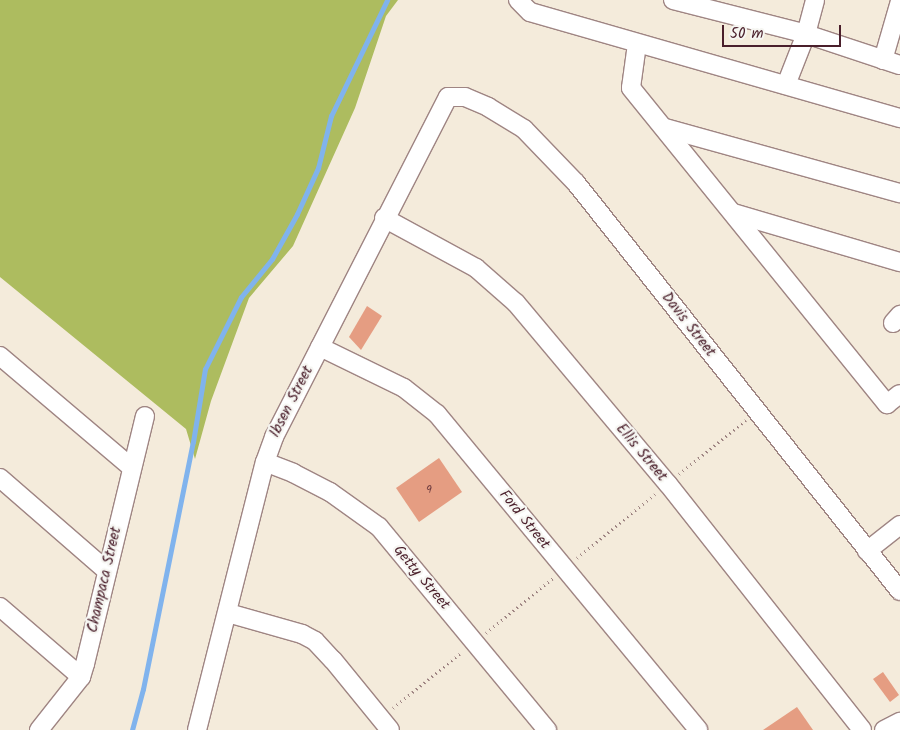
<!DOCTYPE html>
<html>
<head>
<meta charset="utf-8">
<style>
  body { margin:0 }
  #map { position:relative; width:900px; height:730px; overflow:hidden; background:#f4ebdb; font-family:Kalam,sans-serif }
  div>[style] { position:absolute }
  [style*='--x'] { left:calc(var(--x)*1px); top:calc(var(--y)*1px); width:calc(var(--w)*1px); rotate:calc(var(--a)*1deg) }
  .green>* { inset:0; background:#adbc5f }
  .stream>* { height:5px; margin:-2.5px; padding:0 2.5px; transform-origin:2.5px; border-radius:2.5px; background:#80b3ed }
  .building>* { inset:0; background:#e59d82 }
  .path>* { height:3px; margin-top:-1.5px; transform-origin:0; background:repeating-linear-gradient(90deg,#9f8583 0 1px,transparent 0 5px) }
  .roads { filter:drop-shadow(1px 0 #9f8583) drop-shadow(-1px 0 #9f8583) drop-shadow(0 1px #9f8583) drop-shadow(0 -1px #9f8583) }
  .minor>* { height:18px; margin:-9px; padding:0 9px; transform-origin:9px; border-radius:9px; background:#fff }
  span { translate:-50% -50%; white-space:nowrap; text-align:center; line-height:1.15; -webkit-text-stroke:4.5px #f6f6f2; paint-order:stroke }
  .number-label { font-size:12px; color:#713e41 }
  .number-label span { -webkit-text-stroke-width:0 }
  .street-label { font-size:15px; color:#4a1f2b }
  .scale { position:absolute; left:722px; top:25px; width:119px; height:22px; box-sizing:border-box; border:2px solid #4a1f2b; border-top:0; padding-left:6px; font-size:15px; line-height:18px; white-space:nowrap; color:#4a1f2b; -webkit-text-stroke:4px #f6f6f2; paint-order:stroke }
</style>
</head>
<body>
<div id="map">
  <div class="green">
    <div style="clip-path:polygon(0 0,398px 0,386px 16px,355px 108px,293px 246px,249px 298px,211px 401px,195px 459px,186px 429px,0 277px)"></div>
  </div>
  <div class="stream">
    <div style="--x:132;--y:730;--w:42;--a:-75"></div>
    <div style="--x:143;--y:689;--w:252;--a:-78.6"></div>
    <div style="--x:193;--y:442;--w:74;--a:-80.7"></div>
    <div style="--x:205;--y:369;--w:80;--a:-63.4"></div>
    <div style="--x:241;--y:297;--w:49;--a:-50.8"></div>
    <div style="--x:272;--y:259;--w:51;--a:-60.9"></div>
    <div style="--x:297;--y:214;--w:51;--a:-65.5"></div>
    <div style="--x:318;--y:168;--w:54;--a:-76"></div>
    <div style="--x:331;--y:116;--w:129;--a:-64.2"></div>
  </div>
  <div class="building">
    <div style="clip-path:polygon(367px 306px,382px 316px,361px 350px,349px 337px)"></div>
    <div style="clip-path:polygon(439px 458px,462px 492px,419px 522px,396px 488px)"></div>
    <div style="clip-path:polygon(883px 672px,899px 695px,890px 702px,873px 679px)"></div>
    <div style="clip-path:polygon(797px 707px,813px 730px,763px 730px)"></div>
  </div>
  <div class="path">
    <div style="--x:679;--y:474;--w:86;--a:-38.9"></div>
    <div style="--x:577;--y:558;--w:101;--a:-39.4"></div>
    <div style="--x:486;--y:633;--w:87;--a:-39.4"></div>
    <div style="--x:393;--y:708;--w:89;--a:-39.1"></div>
  </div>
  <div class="roads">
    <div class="minor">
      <div style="--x:518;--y:0;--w:17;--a:45"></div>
      <div style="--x:530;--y:12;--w:385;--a:16"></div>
      <div style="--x:673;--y:0;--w:137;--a:14.3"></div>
      <div style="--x:806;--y:34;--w:99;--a:18.3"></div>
      <div style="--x:637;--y:44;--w:44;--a:97.8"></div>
      <div style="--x:631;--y:88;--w:407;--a:51"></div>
      <div style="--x:887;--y:404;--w:16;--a:-38"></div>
      <div style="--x:883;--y:60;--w:61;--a:-73.9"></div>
      <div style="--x:786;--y:85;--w:55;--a:-68.6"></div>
      <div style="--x:806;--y:34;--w:35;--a:-75"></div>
      <div style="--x:665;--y:128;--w:244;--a:15.5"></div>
      <div style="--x:733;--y:213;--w:174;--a:16.4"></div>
      <div style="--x:384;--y:218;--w:105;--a:28.5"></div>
      <div style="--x:476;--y:268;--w:53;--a:41.2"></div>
      <div style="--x:516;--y:303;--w:236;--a:50"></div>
      <div style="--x:668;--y:484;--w:313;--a:51.7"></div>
      <div style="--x:893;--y:323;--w:11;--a:-49"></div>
      <div style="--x:320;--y:347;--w:93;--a:26"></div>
      <div style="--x:404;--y:388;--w:42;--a:38.2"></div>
      <div style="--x:437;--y:414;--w:410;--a:50.4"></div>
      <div style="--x:0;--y:356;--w:172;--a:40.3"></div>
      <div style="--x:265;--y:462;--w:30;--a:21"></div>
      <div style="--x:293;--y:473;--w:42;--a:27.2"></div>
      <div style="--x:330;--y:492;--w:60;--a:35.5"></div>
      <div style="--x:379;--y:527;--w:264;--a:50.4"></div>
      <div style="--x:0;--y:478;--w:142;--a:41"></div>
      <div style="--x:867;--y:551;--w:42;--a:-38.2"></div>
      <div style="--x:0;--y:607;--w:107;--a:40.8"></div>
      <div style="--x:228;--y:613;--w:77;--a:15.8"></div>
      <div style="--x:302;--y:634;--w:15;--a:28"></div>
      <div style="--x:315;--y:641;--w:26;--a:47"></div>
      <div style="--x:333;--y:660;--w:90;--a:50.8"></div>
      <div style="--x:39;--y:730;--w:68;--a:-51.6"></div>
      <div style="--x:81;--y:677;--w:14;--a:-73"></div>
      <div style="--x:85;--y:664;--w:255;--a:-76.4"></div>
      <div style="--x:197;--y:730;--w:276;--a:-75.8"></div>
      <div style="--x:265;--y:462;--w:27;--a:-70"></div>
      <div style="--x:274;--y:437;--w:382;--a:-62.9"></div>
      <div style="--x:448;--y:97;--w:17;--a:0"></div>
      <div style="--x:465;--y:97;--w:25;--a:23"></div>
      <div style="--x:488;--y:107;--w:42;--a:31.4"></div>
      <div style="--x:524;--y:129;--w:75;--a:46.1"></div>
      <div style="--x:576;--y:183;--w:521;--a:51.55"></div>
      <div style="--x:884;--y:730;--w:18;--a:-27"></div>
    </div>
  </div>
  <div class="number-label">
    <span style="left:429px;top:490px">9</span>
  </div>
  <div class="street-label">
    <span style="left:688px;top:325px;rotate:52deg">Davis Street</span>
    <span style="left:292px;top:402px;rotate:-63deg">Ibsen Street</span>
    <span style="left:641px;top:453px;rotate:50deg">Ellis Street</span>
    <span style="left:524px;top:520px;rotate:51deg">Ford Street</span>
    <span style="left:421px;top:578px;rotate:50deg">Getty Street</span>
    <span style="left:105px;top:580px;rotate:-77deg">Champaca Street</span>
  </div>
  <div class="scale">50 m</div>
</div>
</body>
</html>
